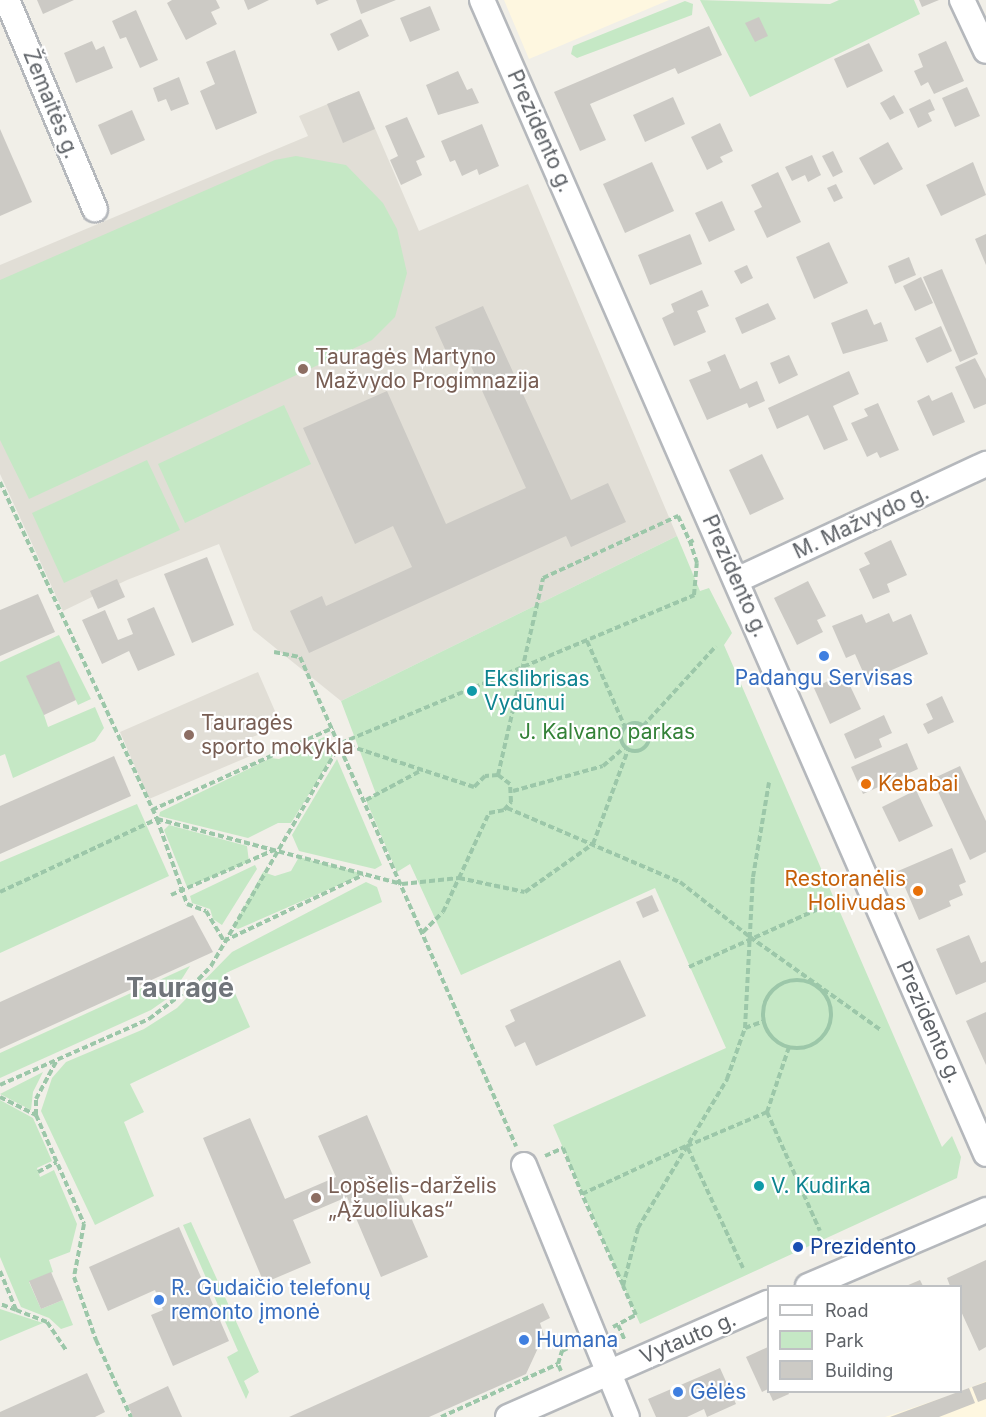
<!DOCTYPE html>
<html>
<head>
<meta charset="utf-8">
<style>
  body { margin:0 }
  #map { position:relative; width:986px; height:1417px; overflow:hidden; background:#f1efe8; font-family:Inter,sans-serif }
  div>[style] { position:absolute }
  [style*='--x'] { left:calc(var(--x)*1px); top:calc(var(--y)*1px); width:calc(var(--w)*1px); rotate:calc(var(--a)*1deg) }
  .commercial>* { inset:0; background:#fef7e0 }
  .education>* { inset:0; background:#e1ded6 }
  .green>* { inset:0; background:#c5e8c5 }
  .building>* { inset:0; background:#cccac5 }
  .path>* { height:4px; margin-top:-2px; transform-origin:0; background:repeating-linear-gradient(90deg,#9cc7a9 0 6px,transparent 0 9px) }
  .path>.ring { margin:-2px; padding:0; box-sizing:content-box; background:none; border:4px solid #9cc7a9; border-radius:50% }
  .roads { filter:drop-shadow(2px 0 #b5b8bc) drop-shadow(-2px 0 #b5b8bc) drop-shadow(0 2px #b5b8bc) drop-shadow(0 -2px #b5b8bc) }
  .street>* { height:24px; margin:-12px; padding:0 12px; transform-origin:12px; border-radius:12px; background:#fff }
  .dots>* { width:16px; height:16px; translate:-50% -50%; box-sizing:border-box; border:3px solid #fff; border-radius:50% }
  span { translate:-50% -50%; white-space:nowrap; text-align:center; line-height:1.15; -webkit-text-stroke:4.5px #fff; paint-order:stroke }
  .street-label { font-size:21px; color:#5f6368 }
  .education-label { font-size:21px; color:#785e54 }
  .left { translate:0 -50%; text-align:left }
  .shop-label { font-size:21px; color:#366cbe }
  .culture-label { font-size:21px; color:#0d838f }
  .park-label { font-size:21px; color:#348238 }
  .food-label { font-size:21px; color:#c56008 }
  .right { translate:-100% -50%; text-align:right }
  .transit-label { font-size:21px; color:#164399 }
  .district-label { font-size:27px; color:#70757a; font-weight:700 }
  .legend { position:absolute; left:767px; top:1285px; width:195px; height:108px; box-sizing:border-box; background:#fff; border:2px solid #bfc1c3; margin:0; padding:8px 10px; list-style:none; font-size:18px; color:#5f6368 }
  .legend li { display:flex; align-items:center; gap:12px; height:30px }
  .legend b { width:30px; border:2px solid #bfc1c3 }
</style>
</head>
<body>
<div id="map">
  <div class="commercial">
    <div style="clip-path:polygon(504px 0,669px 0,529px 59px)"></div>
    <div style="clip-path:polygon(986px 1381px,986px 1417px,885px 1417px,960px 1392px)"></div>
  </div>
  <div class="education">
    <div style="clip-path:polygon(359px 91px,419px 231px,528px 184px,677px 536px,341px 701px,253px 630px,219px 544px,127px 580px,63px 611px,0 474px,0 265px,308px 136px,299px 116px)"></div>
    <div style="clip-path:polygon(258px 672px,281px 725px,248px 739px,255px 754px,149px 799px,120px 732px)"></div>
  </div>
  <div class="green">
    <div style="clip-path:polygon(700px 0,830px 4px,839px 0,914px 0,920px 14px,750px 97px)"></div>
    <div style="clip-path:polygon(685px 1px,693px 4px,692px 15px,577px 58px,571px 54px,573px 46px)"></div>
    <div style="clip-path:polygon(296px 156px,346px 165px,383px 203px,397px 229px,407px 273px,395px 317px,372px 340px,29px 499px,0 440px,0 280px,275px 160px)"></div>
    <div style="clip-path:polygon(284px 405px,311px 464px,185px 523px,158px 464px)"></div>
    <div style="clip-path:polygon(147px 460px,180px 530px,64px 583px,32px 513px)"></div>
    <div style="clip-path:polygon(677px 536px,700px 591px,709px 588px,732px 633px,724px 645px,942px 1147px,952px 1136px,961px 1157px,957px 1178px,640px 1324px,553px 1125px,726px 1048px,655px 888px,461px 975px,410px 864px,397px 872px,366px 800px,376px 794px,341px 701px)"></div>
    <div style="clip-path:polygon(59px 635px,91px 699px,78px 705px,58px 661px,44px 715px,48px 727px,95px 707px,104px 728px,95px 741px,13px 778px,5px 754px,0 756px,0 662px)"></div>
    <div style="clip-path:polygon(328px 735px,335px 752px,291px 823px,278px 823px,248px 838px,159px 816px,160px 812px,271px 758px,279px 759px)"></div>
    <div style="clip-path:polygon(337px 759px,382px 865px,375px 869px,299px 851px,292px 835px)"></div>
    <div style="clip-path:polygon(137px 804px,169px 876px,0 953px,0 862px)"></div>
    <div style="clip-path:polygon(169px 825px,247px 846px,249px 862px,187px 887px,164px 830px)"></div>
    <div style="clip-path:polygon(299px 857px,364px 874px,238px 929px,233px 927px,263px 872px,275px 876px,291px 871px)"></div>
    <div style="clip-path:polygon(255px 865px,257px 869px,222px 925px,213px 919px,210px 909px,192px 903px,190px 896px)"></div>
    <div style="clip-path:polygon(366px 882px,377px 887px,382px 902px,226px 973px,250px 1027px,130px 1084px,144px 1112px,124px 1122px,154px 1196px,95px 1225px,41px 1111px,52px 1078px,66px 1062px,144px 1029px,177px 1008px,232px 952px)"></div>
    <div style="clip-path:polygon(190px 966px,171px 996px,151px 1010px,0 1078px,0 1053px)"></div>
    <div style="clip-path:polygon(43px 1072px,33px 1092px,31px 1110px,0 1094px)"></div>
    <div style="clip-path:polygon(0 1100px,33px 1118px,52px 1161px,37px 1168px,40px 1177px,54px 1170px,77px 1224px,70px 1252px,49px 1260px,53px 1272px,29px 1282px,41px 1309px,63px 1300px,73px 1325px,61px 1329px,49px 1318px,21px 1307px,0 1257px)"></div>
    <div style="clip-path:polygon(191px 1222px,259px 1372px,244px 1381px,249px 1392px,246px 1399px,227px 1357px,238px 1351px,183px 1225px)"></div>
    <div style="clip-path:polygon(0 1309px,43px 1323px,0 1341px)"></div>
  </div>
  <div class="building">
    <div style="clip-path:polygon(37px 0,74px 0,43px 14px)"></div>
    <div style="clip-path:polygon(172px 0,216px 0,220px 8px,211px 12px,217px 24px,186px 40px,167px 3px)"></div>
    <div style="clip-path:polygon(244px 0,269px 0,248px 10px)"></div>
    <div style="clip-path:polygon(315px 0,329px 0,317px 5px)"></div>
    <div style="clip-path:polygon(356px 0,396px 0,361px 14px)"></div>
    <div style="clip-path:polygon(919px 0,939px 0,922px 7px)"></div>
    <div style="clip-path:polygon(430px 6px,440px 30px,410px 42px,400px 18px)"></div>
    <div style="clip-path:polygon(136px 10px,158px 60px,140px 68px,126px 37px,120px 39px,112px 21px)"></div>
    <div style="clip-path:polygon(759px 17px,768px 36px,755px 42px,745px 23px)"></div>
    <div style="clip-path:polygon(361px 19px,369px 36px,338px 51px,330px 34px)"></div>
    <div style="clip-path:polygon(709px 26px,722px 55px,678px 74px,675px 68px,590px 104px,606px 140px,580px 151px,554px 92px)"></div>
    <div style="clip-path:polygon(92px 41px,96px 50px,104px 46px,113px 68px,76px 83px,64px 53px)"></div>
    <div style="clip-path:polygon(946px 41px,964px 81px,934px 94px,928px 82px,921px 86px,914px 71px,923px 67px,918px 54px)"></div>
    <div style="clip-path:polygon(869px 43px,883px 71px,847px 88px,834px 59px)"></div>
    <div style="clip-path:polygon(235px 50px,257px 113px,216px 130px,200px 91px,215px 84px,206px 62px)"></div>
    <div style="clip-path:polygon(458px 71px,467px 90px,472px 88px,479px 103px,438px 115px,426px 85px)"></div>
    <div style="clip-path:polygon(179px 77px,189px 104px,171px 111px,166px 99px,158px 102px,153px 88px)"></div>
    <div style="clip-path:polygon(967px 87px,980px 116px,955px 127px,942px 98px)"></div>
    <div style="clip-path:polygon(359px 91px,375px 129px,343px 143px,327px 104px)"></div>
    <div style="clip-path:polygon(894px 95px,904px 113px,890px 120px,880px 103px)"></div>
    <div style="clip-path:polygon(673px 97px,685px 124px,645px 142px,633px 115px)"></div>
    <div style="clip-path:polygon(930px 99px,935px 110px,928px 113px,932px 121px,918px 128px,909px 109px)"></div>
    <div style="clip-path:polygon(132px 110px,145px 140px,111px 155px,98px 125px)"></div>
    <div style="clip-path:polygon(407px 117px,425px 157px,416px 161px,422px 175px,401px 185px,390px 160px,398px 156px,385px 126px)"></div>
    <div style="clip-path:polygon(720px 123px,733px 151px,720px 157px,723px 162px,707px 170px,691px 137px)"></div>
    <div style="clip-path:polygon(482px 124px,499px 166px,479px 175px,477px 169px,462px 176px,455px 160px,450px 162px,441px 141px)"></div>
    <div style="clip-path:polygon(0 129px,32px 202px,0 216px)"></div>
    <div style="clip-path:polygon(888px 142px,903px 169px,874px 185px,859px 158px)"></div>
    <div style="clip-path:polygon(833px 151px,843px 172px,833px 177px,822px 156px)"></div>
    <div style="clip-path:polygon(812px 155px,821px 175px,808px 182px,805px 175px,792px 181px,785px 167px)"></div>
    <div style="clip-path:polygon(652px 162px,674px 211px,625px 233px,603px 184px)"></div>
    <div style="clip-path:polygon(973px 162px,986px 195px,941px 216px,926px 185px)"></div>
    <div style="clip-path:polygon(778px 172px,801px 222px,767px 238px,754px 211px,762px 207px,751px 185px)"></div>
    <div style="clip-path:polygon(836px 184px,843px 198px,834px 202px,827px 188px)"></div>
    <div style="clip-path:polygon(722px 201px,735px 230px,709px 242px,695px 213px)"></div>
    <div style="clip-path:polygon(690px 234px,702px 264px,650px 285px,638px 255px)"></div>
    <div style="clip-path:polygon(986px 234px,986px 265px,975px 239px)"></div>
    <div style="clip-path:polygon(829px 242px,848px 283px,814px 299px,796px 257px)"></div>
    <div style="clip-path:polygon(909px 257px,916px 275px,895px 284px,888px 266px)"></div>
    <div style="clip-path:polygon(747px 265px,753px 278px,741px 284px,734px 271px)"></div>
    <div style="clip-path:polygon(942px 269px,978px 354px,960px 362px,923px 277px)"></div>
    <div style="clip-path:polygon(921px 277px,933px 303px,915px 311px,903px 286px)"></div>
    <div style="clip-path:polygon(702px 290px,709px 306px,697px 311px,706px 332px,674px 346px,662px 318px,674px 312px,671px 304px)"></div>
    <div style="clip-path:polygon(768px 303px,776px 319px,742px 334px,735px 318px)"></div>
    <div style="clip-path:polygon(483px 306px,571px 500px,608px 483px,626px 522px,571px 547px,566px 536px,309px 653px,290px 611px,322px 596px,326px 606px,412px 567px,393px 526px,355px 544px,303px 428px,387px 391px,446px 524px,526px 488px,465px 353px,450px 360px,435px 327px)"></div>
    <div style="clip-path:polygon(867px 309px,874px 325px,881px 322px,888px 341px,843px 354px,831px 323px)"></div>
    <div style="clip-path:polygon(941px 326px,952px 351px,927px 363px,915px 338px)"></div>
    <div style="clip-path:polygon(725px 354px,740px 389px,757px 381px,765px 401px,749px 408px,747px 403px,707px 420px,689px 380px,711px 371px,707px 362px)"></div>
    <div style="clip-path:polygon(789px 355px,798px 375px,779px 384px,770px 363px)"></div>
    <div style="clip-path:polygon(975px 358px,986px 379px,986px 404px,974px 409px,955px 367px)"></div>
    <div style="clip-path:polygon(849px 371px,859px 394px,833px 406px,848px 440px,824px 450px,808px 415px,777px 429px,768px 408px)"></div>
    <div style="clip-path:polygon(952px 392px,965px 422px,933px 436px,917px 401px,929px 395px,932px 401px)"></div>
    <div style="clip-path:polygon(878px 403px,899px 450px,880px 458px,877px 452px,867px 457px,851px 423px,868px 416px,864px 409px)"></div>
    <div style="clip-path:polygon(762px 454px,784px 499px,750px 515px,729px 470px)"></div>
    <div style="clip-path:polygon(891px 540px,907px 575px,887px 584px,890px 592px,873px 599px,859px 569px,870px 564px,864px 553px)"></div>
    <div style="clip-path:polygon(207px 557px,234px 625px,192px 643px,164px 574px)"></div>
    <div style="clip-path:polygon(117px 579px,125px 597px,98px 609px,90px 591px)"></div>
    <div style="clip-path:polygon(808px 581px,826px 616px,817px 620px,823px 632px,797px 645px,774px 598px)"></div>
    <div style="clip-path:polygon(38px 594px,55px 632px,0 656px,0 610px)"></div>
    <div style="clip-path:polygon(154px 607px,175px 655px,138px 671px,129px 651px,102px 664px,82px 620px,105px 610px,118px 640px,133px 634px,127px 619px)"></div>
    <div style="clip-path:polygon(889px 613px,893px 622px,911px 614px,928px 654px,867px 681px,855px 654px,846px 658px,832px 626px,862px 614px,866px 623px)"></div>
    <div style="clip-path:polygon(59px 661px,76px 700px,44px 715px,26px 676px)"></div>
    <div style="clip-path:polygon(844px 673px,861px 709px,830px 724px,814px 688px)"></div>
    <div style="clip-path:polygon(942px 696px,954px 722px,928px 734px,923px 724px,933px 719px,926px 704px)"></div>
    <div style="clip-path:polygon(884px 715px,892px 733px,879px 739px,882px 747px,855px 759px,844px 734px)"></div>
    <div style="clip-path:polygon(907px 743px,918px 769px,863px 794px,851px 767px)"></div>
    <div style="clip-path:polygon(114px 756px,131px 796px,0 854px,0 806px)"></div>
    <div style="clip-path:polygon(960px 766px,986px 821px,986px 852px,970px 860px,932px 779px)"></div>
    <div style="clip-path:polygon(916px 790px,933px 826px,899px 842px,882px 807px)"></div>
    <div style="clip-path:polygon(952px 848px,966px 882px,959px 885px,963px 895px,949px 901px,951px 906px,919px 920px,898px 871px)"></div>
    <div style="clip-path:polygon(652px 895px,659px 911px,643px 918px,636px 902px)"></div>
    <div style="clip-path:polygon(193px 915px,213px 952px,0 1049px,0 1002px)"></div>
    <div style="clip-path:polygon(969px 935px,981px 963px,986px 961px,986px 982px,956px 995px,936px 949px)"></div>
    <div style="clip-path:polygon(620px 960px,646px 1016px,536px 1066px,525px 1042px,515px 1047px,505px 1026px,515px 1021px,510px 1010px)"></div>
    <div style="clip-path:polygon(986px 1012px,986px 1065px,966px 1021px)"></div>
    <div style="clip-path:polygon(367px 1115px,428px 1257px,381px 1277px,347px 1197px,293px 1220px,311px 1263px,264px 1283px,203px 1138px,250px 1118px,285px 1199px,336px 1177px,318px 1136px)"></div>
    <div style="clip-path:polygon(179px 1227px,229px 1341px,173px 1366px,151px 1315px,163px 1310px,155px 1290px,108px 1311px,89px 1267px)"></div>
    <div style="clip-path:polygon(986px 1260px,986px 1347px,979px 1351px,960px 1309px,960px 1286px,950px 1286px,947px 1278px)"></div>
    <div style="clip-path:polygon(51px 1272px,63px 1300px,41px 1309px,29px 1281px)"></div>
    <div style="clip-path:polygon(920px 1280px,923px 1286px,906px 1286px)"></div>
    <div style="clip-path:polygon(543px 1303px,550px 1318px,540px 1323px,544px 1335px,526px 1374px,429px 1417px,289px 1417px)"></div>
    <div style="clip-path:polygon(768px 1347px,768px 1389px,762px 1392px,746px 1357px)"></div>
    <div style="clip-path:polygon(720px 1368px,736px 1404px,707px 1417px,704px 1409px,687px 1417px,656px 1417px,648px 1399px)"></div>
    <div style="clip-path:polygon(87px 1373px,105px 1412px,95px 1417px,0 1417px,0 1412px)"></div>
    <div style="clip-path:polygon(986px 1382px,986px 1399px,978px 1402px,972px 1387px)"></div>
    <div style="clip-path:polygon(168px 1386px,182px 1417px,133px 1417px,128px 1405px)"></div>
    <div style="clip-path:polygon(969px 1388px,975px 1403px,939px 1417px,890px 1417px)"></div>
    <div style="clip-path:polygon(769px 1392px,788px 1392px,789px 1394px,773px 1401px)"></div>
  </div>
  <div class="path">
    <div style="--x:0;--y:482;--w:372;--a:65"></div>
    <div style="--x:157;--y:819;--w:253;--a:14.9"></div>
    <div style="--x:402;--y:884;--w:57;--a:-6"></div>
    <div style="--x:459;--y:878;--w:72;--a:-65.2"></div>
    <div style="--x:489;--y:813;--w:15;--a:-11"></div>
    <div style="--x:504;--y:810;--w:11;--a:-49"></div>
    <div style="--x:511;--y:802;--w:18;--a:-93"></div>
    <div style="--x:510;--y:784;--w:15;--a:-143"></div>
    <div style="--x:498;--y:775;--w:13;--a:176"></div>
    <div style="--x:485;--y:776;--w:16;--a:135"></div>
    <div style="--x:474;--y:787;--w:140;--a:-161.7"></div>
    <div style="--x:587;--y:641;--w:94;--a:66.2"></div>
    <div style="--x:274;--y:652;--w:26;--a:11"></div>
    <div style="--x:300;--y:657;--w:535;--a:66.17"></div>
    <div class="ring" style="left:621px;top:723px;width:24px;height:24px"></div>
    <div style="--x:643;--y:726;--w:108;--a:-47.6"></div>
    <div style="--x:498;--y:775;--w:202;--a:-77.1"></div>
    <div style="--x:543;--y:578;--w:149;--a:-24.7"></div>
    <div style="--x:678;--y:516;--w:29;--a:65"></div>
    <div style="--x:513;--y:791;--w:93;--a:-15.5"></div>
    <div style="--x:603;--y:766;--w:29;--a:-41"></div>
    <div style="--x:366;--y:800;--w:64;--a:-28.2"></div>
    <div style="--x:507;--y:808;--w:188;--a:23.2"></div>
    <div style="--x:680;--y:882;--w:89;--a:38.2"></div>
    <div style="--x:750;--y:937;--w:161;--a:35.4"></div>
    <div style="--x:152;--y:810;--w:199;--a:-24.4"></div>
    <div style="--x:0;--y:892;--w:173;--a:-24.9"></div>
    <div style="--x:157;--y:819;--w:90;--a:70.6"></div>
    <div style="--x:187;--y:904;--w:20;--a:20"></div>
    <div style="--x:206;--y:911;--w:35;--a:59"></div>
    <div style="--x:224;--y:941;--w:154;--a:-25.4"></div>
    <div style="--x:171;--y:895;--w:112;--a:-23.6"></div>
    <div style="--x:423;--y:932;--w:28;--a:-45"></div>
    <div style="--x:443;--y:912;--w:38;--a:-65"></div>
    <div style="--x:459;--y:878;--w:67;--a:12"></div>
    <div style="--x:525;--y:892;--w:83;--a:-35.2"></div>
    <div style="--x:593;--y:844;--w:100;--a:-69.6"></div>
    <div style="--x:689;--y:967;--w:151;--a:-24.2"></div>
    <div class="ring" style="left:763px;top:980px;width:64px;height:64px"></div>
    <div style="--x:745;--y:1028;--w:20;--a:-20"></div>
    <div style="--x:789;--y:1047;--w:69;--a:108.7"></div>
    <div style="--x:767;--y:1112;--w:130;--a:66"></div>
    <div style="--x:0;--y:1085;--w:163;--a:-23.9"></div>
    <div style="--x:149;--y:1019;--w:54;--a:-37.5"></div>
    <div style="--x:192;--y:986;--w:28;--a:-46"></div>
    <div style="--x:211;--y:966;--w:258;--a:-59.8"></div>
    <div style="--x:341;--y:743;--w:383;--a:-22.7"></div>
    <div style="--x:694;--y:595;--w:32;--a:-85"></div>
    <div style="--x:697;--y:563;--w:22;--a:-108"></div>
    <div style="--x:690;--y:542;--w:4;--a:-27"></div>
    <div style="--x:0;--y:1097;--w:40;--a:26.6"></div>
    <div style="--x:36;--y:1115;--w:16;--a:-90"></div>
    <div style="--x:36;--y:1099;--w:44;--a:-61.7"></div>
    <div style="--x:36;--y:1115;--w:119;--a:66.2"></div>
    <div style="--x:84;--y:1224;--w:54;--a:100.7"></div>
    <div style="--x:74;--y:1277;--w:67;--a:70.8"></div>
    <div style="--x:96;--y:1340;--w:85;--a:65.6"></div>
    <div style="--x:545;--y:1156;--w:20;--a:-24"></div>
    <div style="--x:563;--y:1148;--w:50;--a:67.6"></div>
    <div style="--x:38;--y:1172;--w:21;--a:-28"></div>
    <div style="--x:743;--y:1268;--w:134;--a:-114.7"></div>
    <div style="--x:687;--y:1146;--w:87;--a:-23"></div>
    <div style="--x:0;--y:1271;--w:42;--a:67.7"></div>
    <div style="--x:16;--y:1310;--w:17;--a:-159"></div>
    <div style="--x:623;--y:1285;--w:100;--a:-114.3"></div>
    <div style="--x:582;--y:1194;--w:115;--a:-24.8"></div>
    <div style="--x:16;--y:1310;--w:33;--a:21"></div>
    <div style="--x:47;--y:1322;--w:34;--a:56"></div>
    <div style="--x:618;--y:1325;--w:17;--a:66"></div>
    <div style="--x:613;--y:1327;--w:26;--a:-28"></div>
    <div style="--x:636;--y:1315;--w:32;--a:-114"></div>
    <div style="--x:623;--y:1286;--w:60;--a:-75.5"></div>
    <div style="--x:638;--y:1228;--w:174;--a:-59.1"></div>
    <div style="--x:727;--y:1079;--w:54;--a:-70.6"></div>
    <div style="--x:745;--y:1028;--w:151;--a:-87"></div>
    <div style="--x:753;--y:877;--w:96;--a:-80.4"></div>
    <div style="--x:561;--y:1371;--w:8;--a:-113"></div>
    <div style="--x:558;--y:1364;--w:14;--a:-73"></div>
    <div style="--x:562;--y:1351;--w:13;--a:-27"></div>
    <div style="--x:441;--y:1417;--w:128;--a:-24.4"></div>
  </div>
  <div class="roads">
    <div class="street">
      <div style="--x:7;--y:0;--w:227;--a:67.2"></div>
      <div style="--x:482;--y:0;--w:1259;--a:66.41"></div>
      <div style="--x:962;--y:0;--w:56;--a:64.8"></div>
      <div style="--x:737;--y:580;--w:275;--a:-25"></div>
      <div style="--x:524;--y:1165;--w:272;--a:67.8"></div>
      <div style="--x:808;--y:1286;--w:194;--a:-23.1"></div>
      <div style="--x:508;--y:1417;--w:284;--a:-23.7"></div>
    </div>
  </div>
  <div class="dots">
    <div style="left:303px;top:369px;background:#8d6e63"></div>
    <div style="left:824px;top:656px;background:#3f7fe0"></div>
    <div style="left:472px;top:691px;background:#0f9aa8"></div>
    <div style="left:189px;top:735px;background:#8d6e63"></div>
    <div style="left:866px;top:784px;background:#e8710a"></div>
    <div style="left:918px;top:891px;background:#e8710a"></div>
    <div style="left:759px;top:1186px;background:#0f9aa8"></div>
    <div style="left:316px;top:1198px;background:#8d6e63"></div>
    <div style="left:798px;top:1247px;background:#1a4fb4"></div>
    <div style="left:159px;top:1300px;background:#3f7fe0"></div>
    <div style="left:524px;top:1340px;background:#3f7fe0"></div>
    <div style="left:678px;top:1392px;background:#3f7fe0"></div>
  </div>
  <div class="street-label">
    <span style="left:51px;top:104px;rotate:68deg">Žemaitės g.</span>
    <span style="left:540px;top:131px;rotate:66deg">Prezidento g.</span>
    <span style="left:861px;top:522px;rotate:-25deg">M. Mažvydo g.</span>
    <span style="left:735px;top:576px;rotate:66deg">Prezidento g.</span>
    <span style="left:929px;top:1022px;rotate:66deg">Prezidento g.</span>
    <span style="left:688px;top:1338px;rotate:-23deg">Vytauto g.</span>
  </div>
  <div class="education-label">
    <span class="left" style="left:315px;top:369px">Tauragės Martyno<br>Mažvydo Progimnazija</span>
    <span class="left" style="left:201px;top:735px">Tauragės<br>sporto mokykla</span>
    <span class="left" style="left:328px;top:1198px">Lopšelis-darželis<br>„Ąžuoliukas“</span>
  </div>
  <div class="shop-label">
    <span style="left:824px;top:678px">Padangu Servisas</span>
    <span class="left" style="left:171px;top:1300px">R. Gudaičio telefonų<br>remonto įmonė</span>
    <span class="left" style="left:536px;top:1340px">Humana</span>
    <span class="left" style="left:690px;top:1392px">Gėlės</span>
  </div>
  <div class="culture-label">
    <span class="left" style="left:484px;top:691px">Ekslibrisas<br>Vydūnui</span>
    <span class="left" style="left:771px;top:1186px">V. Kudirka</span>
  </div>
  <div class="park-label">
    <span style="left:607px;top:732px">J. Kalvano parkas</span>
  </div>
  <div class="food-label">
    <span class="left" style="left:878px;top:784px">Kebabai</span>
    <span class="right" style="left:906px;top:891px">Restoranėlis<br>Holivudas</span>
  </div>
  <div class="transit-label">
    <span class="left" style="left:810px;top:1247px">Prezidento</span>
  </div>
  <div class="district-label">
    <span style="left:180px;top:988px">Tauragė</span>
  </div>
  <ul class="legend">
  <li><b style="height:8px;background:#fff"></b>Road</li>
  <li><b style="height:16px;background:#c5e8c5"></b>Park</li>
  <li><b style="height:16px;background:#cccac5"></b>Building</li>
  </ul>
</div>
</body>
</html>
